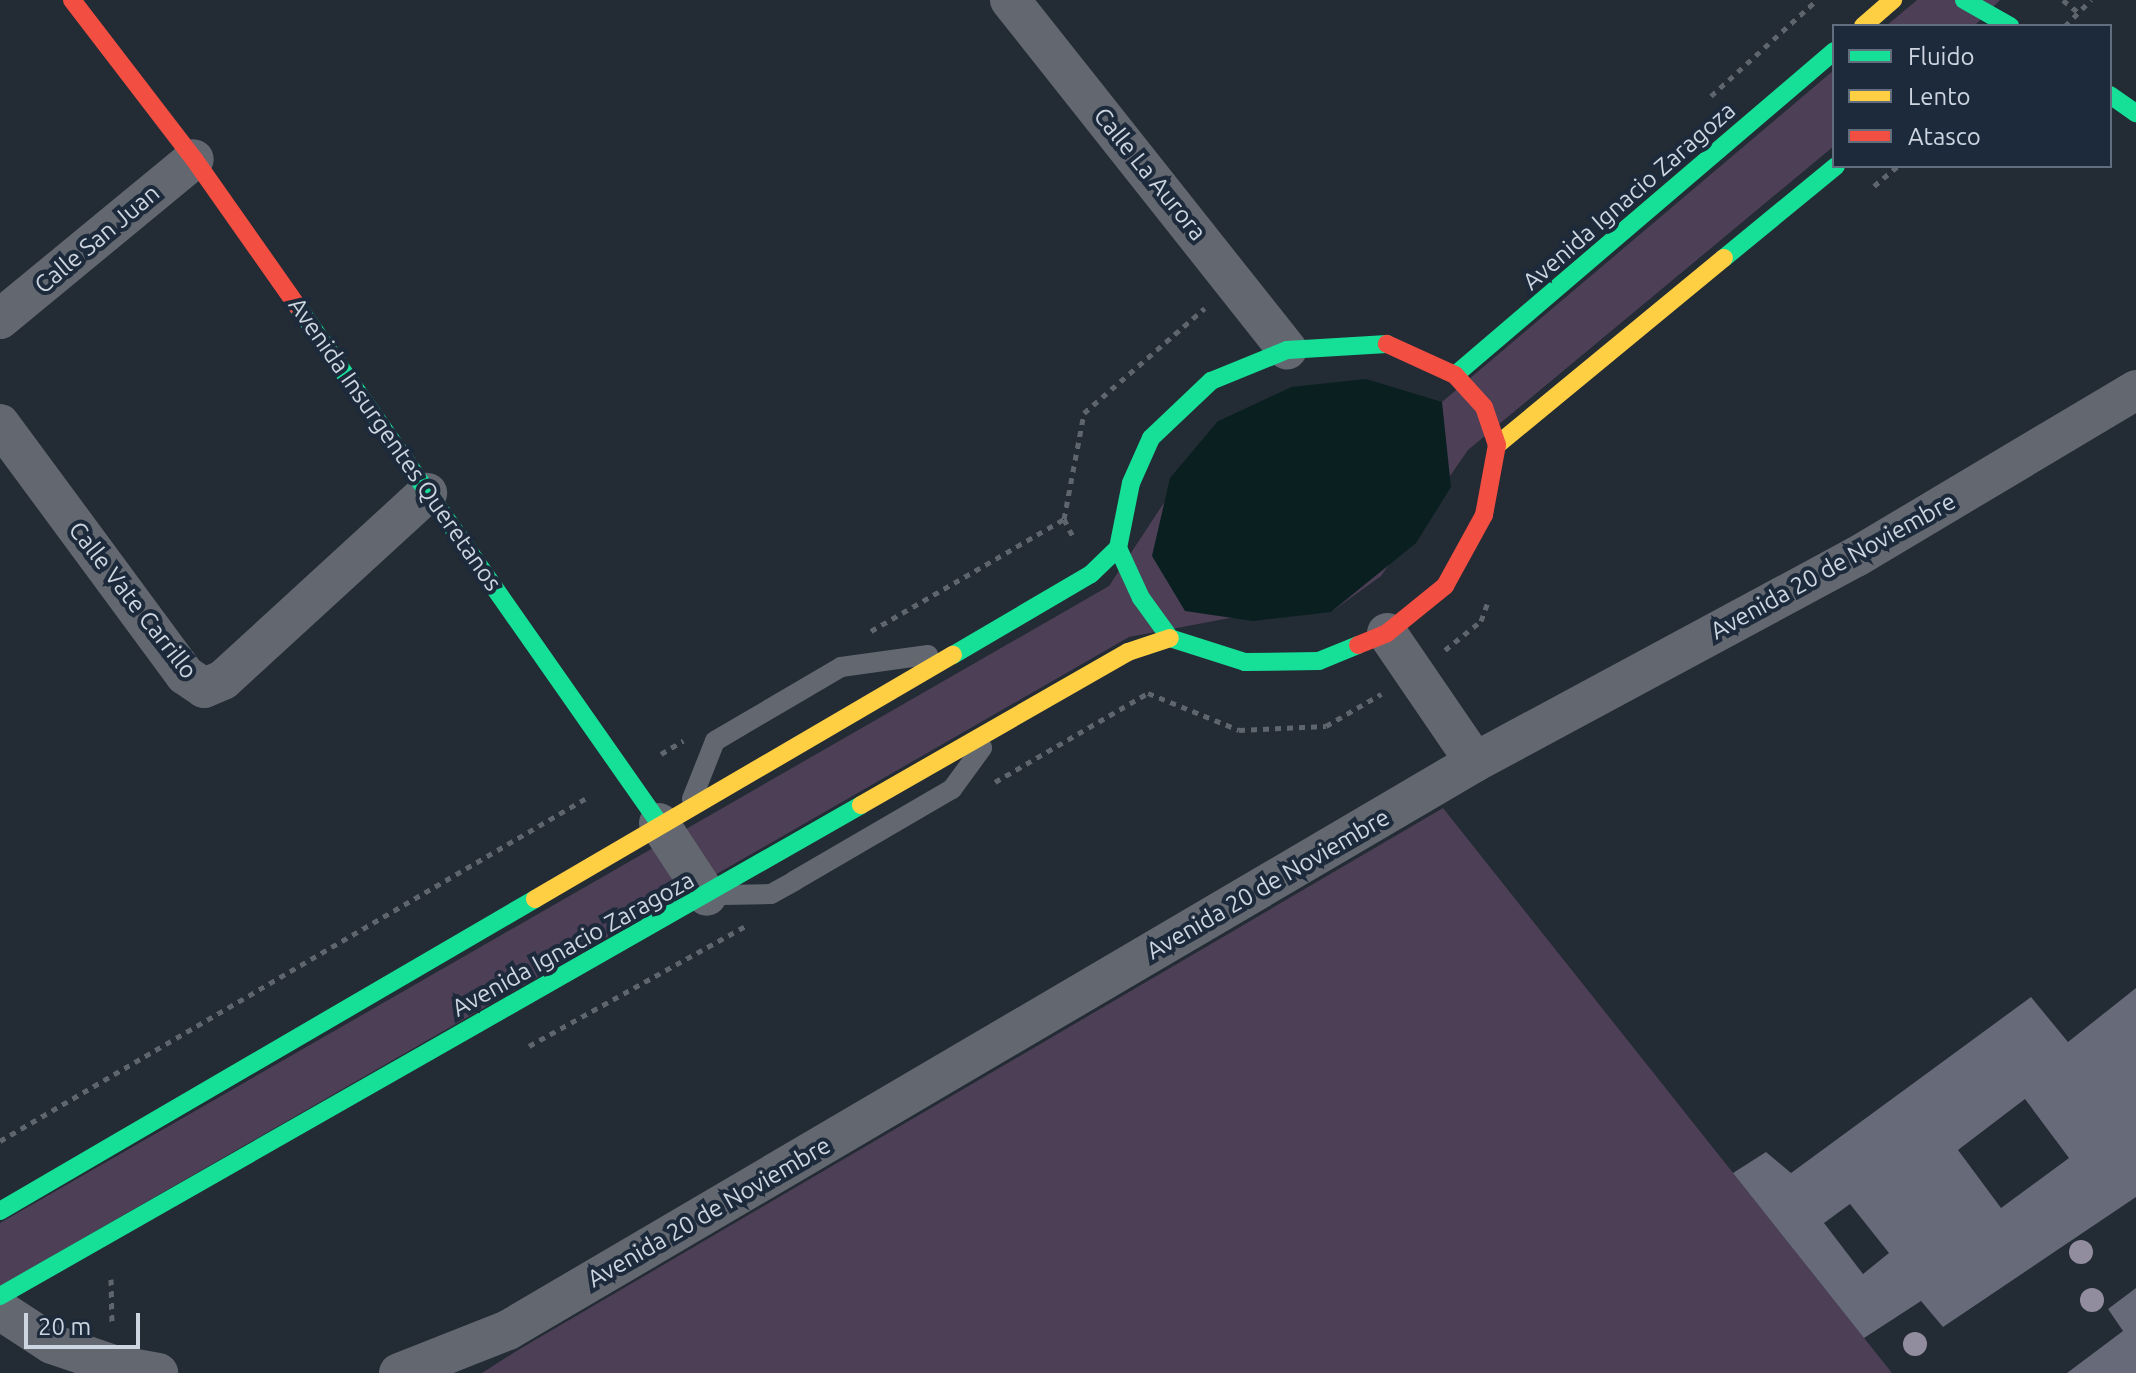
<!DOCTYPE html>
<html>
<head>
<meta charset="utf-8">
<style>
  body { margin:0 }
  #map { position:relative; width:2136px; height:1373px; overflow:hidden; background:#232b34; font-family:Ubuntu,sans-serif }
  div>[style] { position:absolute }
  [style*='--x'] { left:calc(var(--x)*1px); top:calc(var(--y)*1px); width:calc(var(--w)*1px); rotate:calc(var(--a)*1deg) }
  .green>* { inset:0; background:#4c3f56 }
  .water>* { inset:0; background:#0a2020 }
  .building>* { inset:0; background:#676a78 }
  .path>* { height:5px; margin-top:-2.5px; transform-origin:0; background:repeating-linear-gradient(90deg,#5f656c 0 6px,transparent 0 12px) }
  .lane>* { height:20px; margin:-10px; padding:0 10px; transform-origin:10px; border-radius:10px; background:#636870 }
  .street>* { height:40px; margin:-20px; padding:0 20px; transform-origin:20px; border-radius:20px; background:#636870 }
  .fast>* { height:18px; margin:-9px; padding:0 9px; transform-origin:9px; border-radius:9px; background:#16e098 }
  .slow>* { height:18px; margin:-9px; padding:0 9px; transform-origin:9px; border-radius:9px; background:#ffcf43 }
  .jam>* { height:18px; margin:-9px; padding:0 9px; transform-origin:9px; border-radius:9px; background:#f24e42 }
  .trees>* { width:24px; height:24px; margin:-12px; border-radius:50%; background:#928c9f }
  span { translate:-50% -50%; white-space:nowrap; text-align:center; line-height:1.15; -webkit-text-stroke:8px #1c2a3b; paint-order:stroke }
  .street-label { font-size:24px; color:#ccd5e0 }
  .legend { position:absolute; left:1832px; top:24px; width:280px; height:144px; box-sizing:border-box; background:#1c2a3b; border:2px solid #626e7d; margin:0; padding:10px 14px; list-style:none; font-size:24px; color:#ccd5e0 }
  .legend li { display:flex; align-items:center; gap:16px; height:40px }
  .legend b { width:40px; border:2px solid #626e7d }
  .scale { position:absolute; left:24px; top:1313px; width:116px; height:36px; box-sizing:border-box; border:4px solid #ccd5e0; border-top:0; padding-left:10px; font-size:24px; line-height:28px; white-space:nowrap; color:#ccd5e0; -webkit-text-stroke:6px #1c2a3b; paint-order:stroke }
</style>
</head>
<body>
<div id="map">
  <div class="green">
    <div style="clip-path:polygon(1917px 0,2000px 0,1974px 26px,1886px 26px)"></div>
    <div style="clip-path:polygon(1834px 70px,1834px 146px,1468px 450px,1381px 576px,1331px 612px,1230px 618px,1129px 637px,0 1286px,0 1223px,1109px 586px,1218px 421px,1291px 387px,1442px 402px)"></div>
    <div style="clip-path:polygon(1443px 808px,1892px 1373px,482px 1373px,518px 1350px)"></div>
  </div>
  <div class="water">
    <div style="clip-path:polygon(1366px 379px,1442px 402px,1451px 487px,1416px 543px,1331px 612px,1253px 621px,1185px 611px,1152px 556px,1170px 478px,1218px 421px,1291px 387px)"></div>
  </div>
  <div class="building">
    <div style="clip-path:polygon(evenodd,2136px 988px,2136px 1197px,1943px 1327px,1921px 1301px,1864px 1338px,1733px 1173px,1766px 1152px,1791px 1173px,2031px 997px,2068px 1042px,2136px 988px,2025px 1099px,2069px 1158px,2001px 1208px,1958px 1150px,2025px 1099px,2136px 988px,1850px 1204px,1889px 1253px,1863px 1274px,1824px 1223px,1850px 1204px)"></div>
    <div style="clip-path:polygon(2136px 1288px,2136px 1373px,2067px 1373px,2123px 1331px,2108px 1309px)"></div>
  </div>
  <div class="path">
    <div style="--x:2063;--y:0;--w:21;--a:39"></div>
    <div style="--x:2065;--y:26;--w:37;--a:-45"></div>
    <div style="--x:1711;--y:96;--w:143;--a:-42.2"></div>
    <div style="--x:1874;--y:186;--w:31;--a:-40"></div>
    <div style="--x:1064;--y:519;--w:20;--a:63"></div>
    <div style="--x:871;--y:631;--w:223;--a:-30.1"></div>
    <div style="--x:1064;--y:519;--w:108;--a:-79.3"></div>
    <div style="--x:1084;--y:413;--w:160;--a:-41"></div>
    <div style="--x:1445;--y:650;--w:46;--a:-38.9"></div>
    <div style="--x:1481;--y:621;--w:23;--a:-70"></div>
    <div style="--x:661;--y:754;--w:26;--a:-31"></div>
    <div style="--x:995;--y:782;--w:177;--a:-30.2"></div>
    <div style="--x:1148;--y:693;--w:98;--a:22.1"></div>
    <div style="--x:1239;--y:730;--w:87;--a:-2.6"></div>
    <div style="--x:1326;--y:726;--w:64;--a:-30.2"></div>
    <div style="--x:529;--y:1046;--w:249;--a:-29"></div>
    <div style="--x:0;--y:1141;--w:683;--a:-30.32"></div>
    <div style="--x:111;--y:1279;--w:45;--a:88.7"></div>
  </div>
  <div class="lane">
    <div style="--x:692;--y:799;--w:62;--a:-68.4"></div>
    <div style="--x:715;--y:741;--w:146;--a:-30.4"></div>
    <div style="--x:841;--y:667;--w:88;--a:-7.9"></div>
    <div style="--x:723;--y:895;--w:48;--a:-1.2"></div>
    <div style="--x:771;--y:894;--w:26;--a:-29"></div>
    <div style="--x:794;--y:881;--w:183;--a:-30.2"></div>
    <div style="--x:952;--y:789;--w:51;--a:-53.8"></div>
  </div>
  <div class="street">
    <div style="--x:1010;--y:0;--w:446;--a:51.6"></div>
    <div style="--x:0;--y:319;--w:251;--a:-39.5"></div>
    <div style="--x:0;--y:424;--w:312;--a:53.6"></div>
    <div style="--x:185;--y:675;--w:23;--a:34"></div>
    <div style="--x:204;--y:688;--w:21;--a:-23"></div>
    <div style="--x:223;--y:680;--w:277;--a:-42.5"></div>
    <div style="--x:1387;--y:633;--w:156;--a:55.7"></div>
    <div style="--x:659;--y:823;--w:87;--a:56.7"></div>
    <div style="--x:0;--y:1310;--w:62;--a:33.2"></div>
    <div style="--x:52;--y:1344;--w:65;--a:18.7"></div>
    <div style="--x:114;--y:1365;--w:45;--a:10.3"></div>
    <div style="--x:399;--y:1373;--w:117;--a:-21.5"></div>
    <div style="--x:508;--y:1330;--w:1121;--a:-30.43"></div>
    <div style="--x:1475;--y:762;--w:433;--a:-28.3"></div>
    <div style="--x:1856;--y:557;--w:326;--a:-30.8"></div>
  </div>
  <div class="fast">
    <div style="--x:1964;--y:0;--w:53;--a:29.5"></div>
    <div style="--x:2110;--y:95;--w:32;--a:35"></div>
    <div style="--x:1724;--y:258;--w:145;--a:-39.4"></div>
    <div style="--x:298;--y:307;--w:630;--a:55.02"></div>
    <div style="--x:1455;--y:375;--w:499;--a:-40.5"></div>
    <div style="--x:1358;--y:645;--w:42;--a:157.7"></div>
    <div style="--x:1319;--y:661;--w:74;--a:179.2"></div>
    <div style="--x:1245;--y:662;--w:79;--a:-162.3"></div>
    <div style="--x:1170;--y:638;--w:49;--a:-125.9"></div>
    <div style="--x:1141;--y:598;--w:55;--a:-114.7"></div>
    <div style="--x:1118;--y:548;--w:66;--a:-78.7"></div>
    <div style="--x:1131;--y:483;--w:49;--a:-66"></div>
    <div style="--x:1151;--y:438;--w:83;--a:-43.5"></div>
    <div style="--x:1211;--y:381;--w:82;--a:-22.2"></div>
    <div style="--x:1287;--y:350;--w:100;--a:-3.4"></div>
    <div style="--x:953;--y:655;--w:160;--a:-30.4"></div>
    <div style="--x:1091;--y:574;--w:37;--a:-44"></div>
    <div style="--x:0;--y:1211;--w:619;--a:-30.25"></div>
    <div style="--x:0;--y:1296;--w:991;--a:-29.69"></div>
  </div>
  <div class="slow">
    <div style="--x:1863;--y:26;--w:40;--a:-41"></div>
    <div style="--x:1497;--y:445;--w:294;--a:-39.5"></div>
    <div style="--x:861;--y:805;--w:308;--a:-29.8"></div>
    <div style="--x:1128;--y:652;--w:44;--a:-18.4"></div>
    <div style="--x:535;--y:899;--w:484;--a:-30.3"></div>
  </div>
  <div class="jam">
    <div style="--x:72;--y:0;--w:200;--a:52.5"></div>
    <div style="--x:194;--y:159;--w:181;--a:54.9"></div>
    <div style="--x:1358;--y:645;--w:31;--a:-22"></div>
    <div style="--x:1387;--y:633;--w:75;--a:-39"></div>
    <div style="--x:1445;--y:586;--w:81;--a:-61.2"></div>
    <div style="--x:1484;--y:515;--w:71;--a:-79.5"></div>
    <div style="--x:1497;--y:445;--w:40;--a:-108.9"></div>
    <div style="--x:1484;--y:407;--w:43;--a:-132.2"></div>
    <div style="--x:1455;--y:375;--w:75;--a:-155.5"></div>
  </div>
  <div class="trees">
    <div style="left:2081px;top:1252px"></div>
    <div style="left:2092px;top:1300px"></div>
    <div style="left:1915px;top:1344px"></div>
  </div>
  <div class="street-label">
    <span style="left:1150px;top:174px;rotate:51deg">Calle La Aurora</span>
    <span style="left:1629px;top:196px;rotate:-41deg">Avenida Ignacio Zaragoza</span>
    <span style="left:97px;top:239px;rotate:-40deg">Calle San Juan</span>
    <span style="left:395px;top:444px;rotate:55deg">Avenida Insurgentes Queretanos</span>
    <span style="left:1833px;top:566px;rotate:-29deg">Avenida 20 de Noviembre</span>
    <span style="left:133px;top:600px;rotate:52deg">Calle Vate Carrillo</span>
    <span style="left:1268px;top:884px;rotate:-30deg">Avenida 20 de Noviembre</span>
    <span style="left:573px;top:944px;rotate:-29deg">Avenida Ignacio Zaragoza</span>
    <span style="left:709px;top:1212px;rotate:-30deg">Avenida 20 de Noviembre</span>
  </div>
  <ul class="legend">
  <li><b style="height:10px;background:#16e098"></b>Fluido</li>
  <li><b style="height:10px;background:#ffcf43"></b>Lento</li>
  <li><b style="height:10px;background:#f24e42"></b>Atasco</li>
  </ul>
  <div class="scale">20 m</div>
</div>
</body>
</html>
